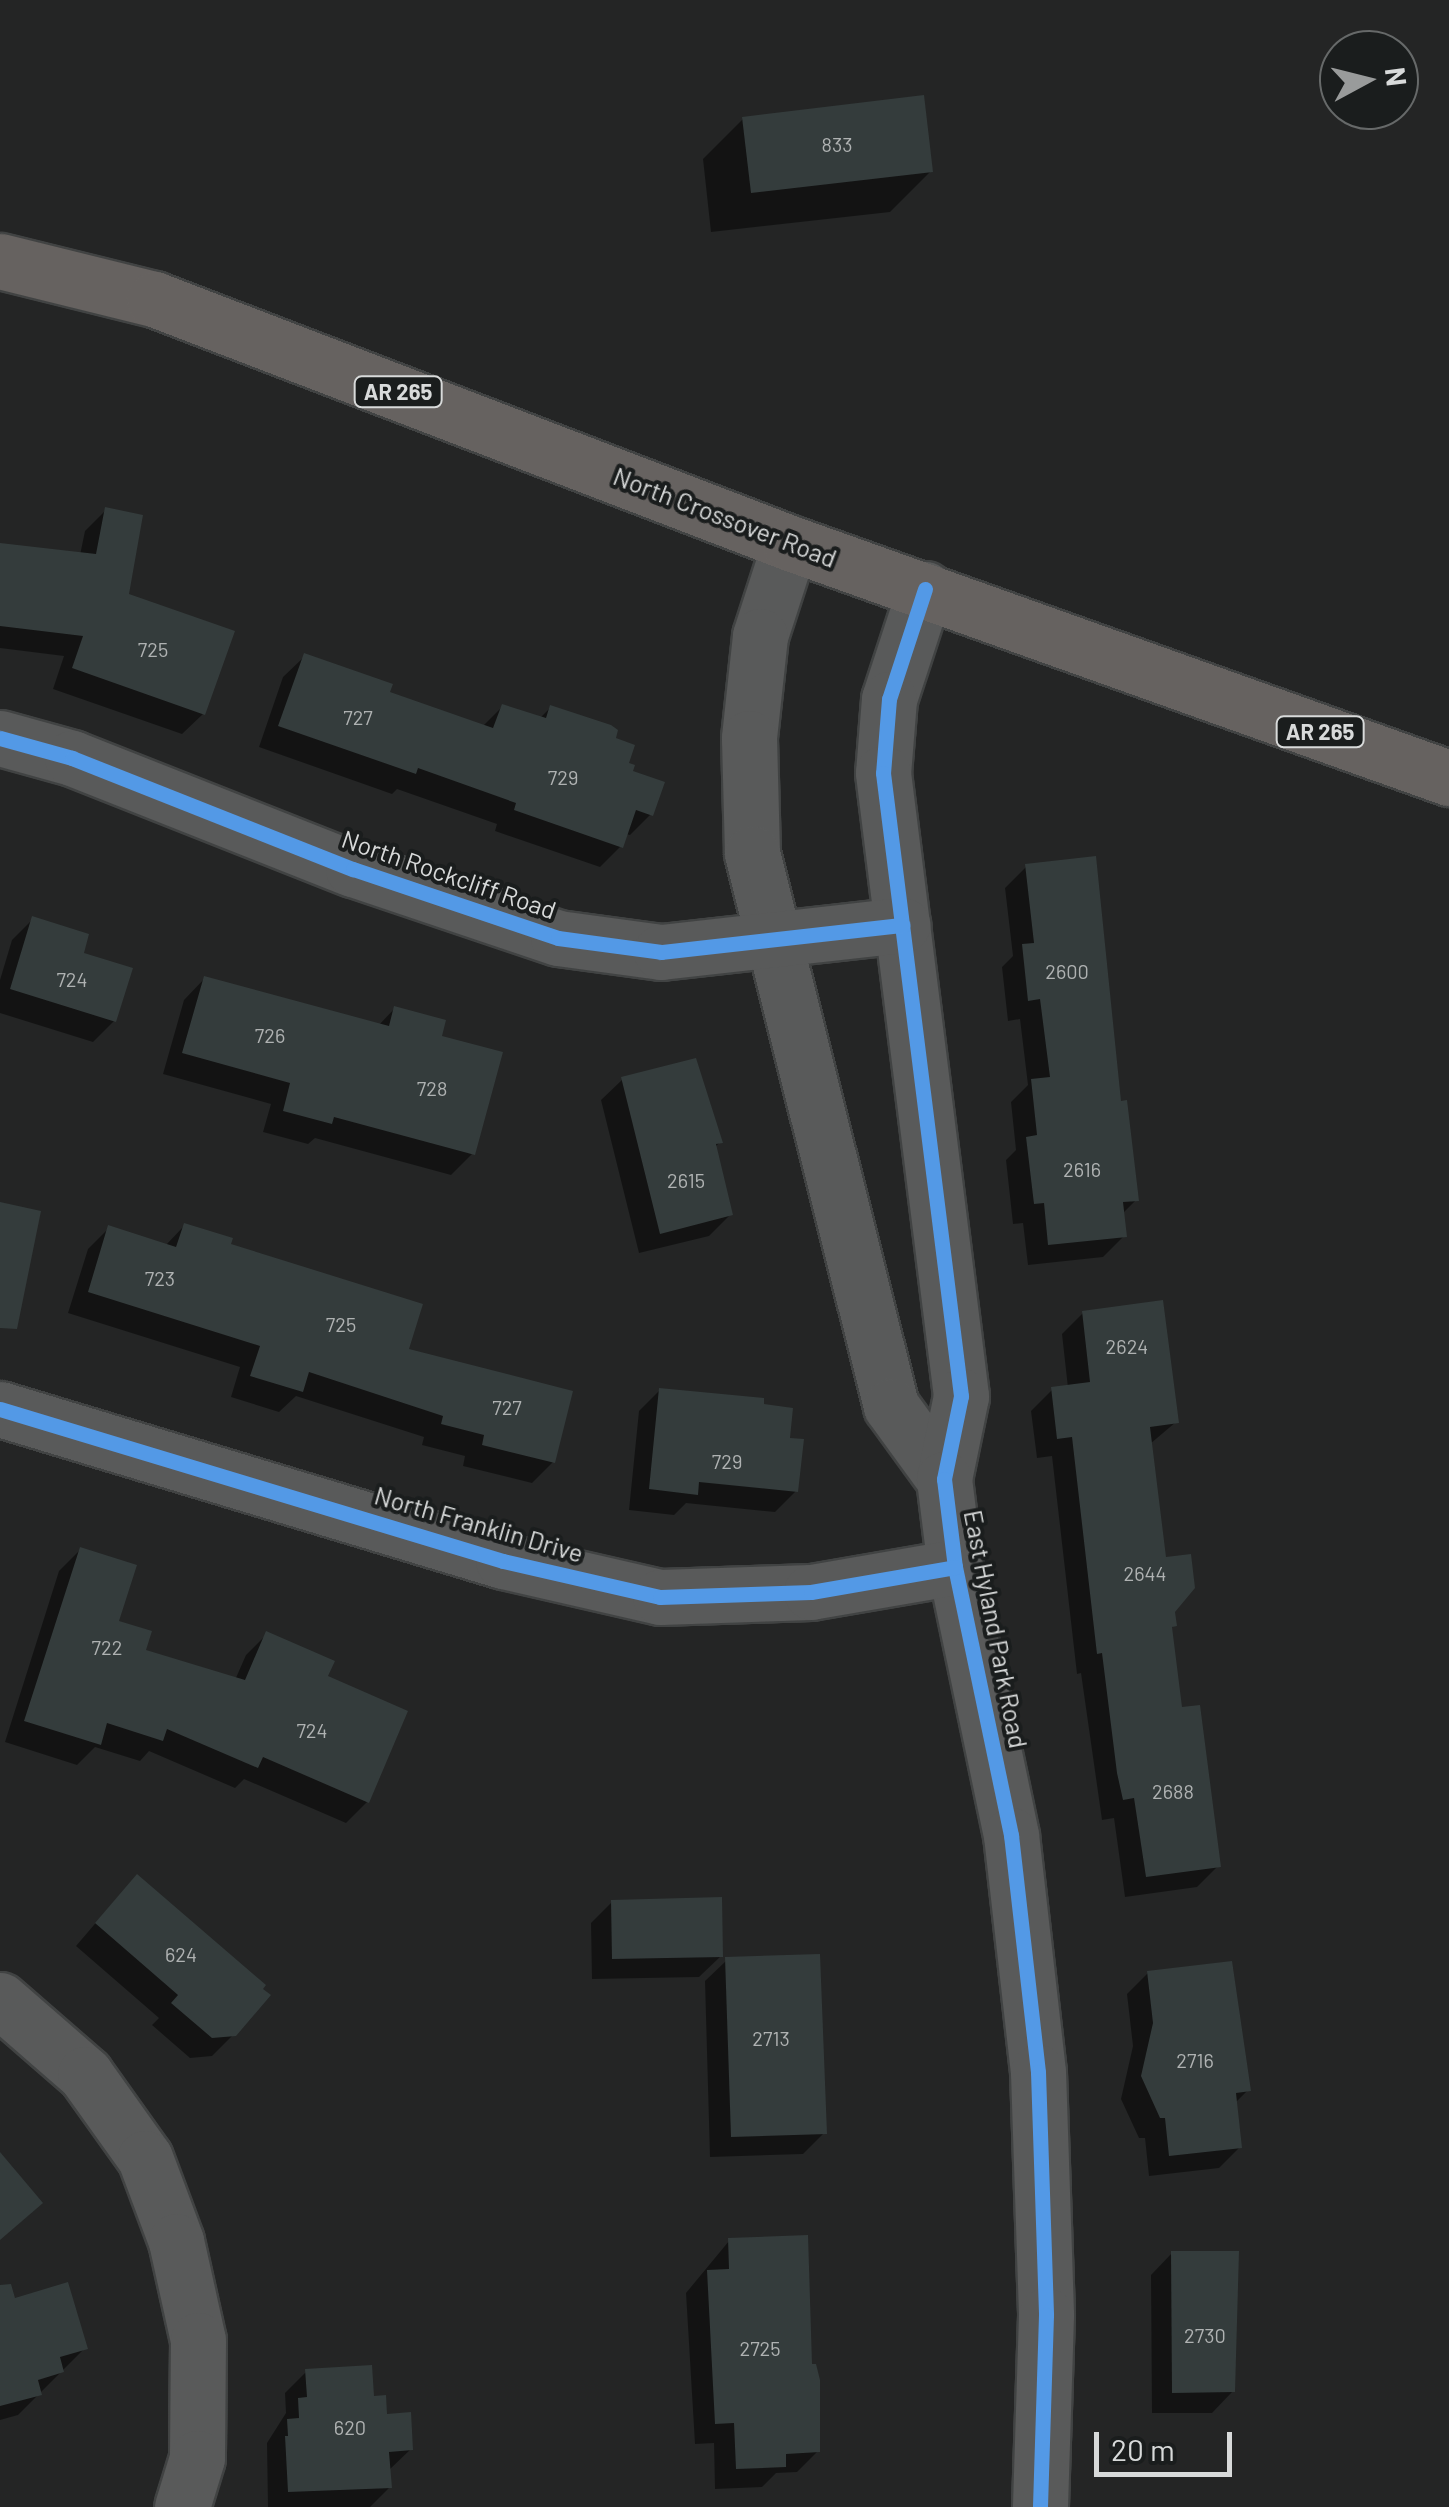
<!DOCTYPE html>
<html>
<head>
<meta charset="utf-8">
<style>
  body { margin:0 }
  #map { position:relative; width:1449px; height:2507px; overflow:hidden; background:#242525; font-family:Barlow,sans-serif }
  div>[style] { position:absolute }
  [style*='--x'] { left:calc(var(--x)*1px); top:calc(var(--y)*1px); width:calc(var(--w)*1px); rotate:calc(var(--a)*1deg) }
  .shadow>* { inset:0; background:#0007 }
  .building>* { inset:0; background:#343c3c }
  .roads { filter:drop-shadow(2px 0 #414343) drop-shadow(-2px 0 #414343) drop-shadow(0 2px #414343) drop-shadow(0 -2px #414343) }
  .minor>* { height:55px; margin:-27.5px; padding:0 27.5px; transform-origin:27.5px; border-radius:27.5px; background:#595a5a }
  .major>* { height:55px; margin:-27.5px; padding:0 27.5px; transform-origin:27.5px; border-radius:27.5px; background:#666260 }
  .cycleway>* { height:15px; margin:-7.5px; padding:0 7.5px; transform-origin:7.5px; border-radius:7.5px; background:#5399e6 }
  span { translate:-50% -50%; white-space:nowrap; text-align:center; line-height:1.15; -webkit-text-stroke:8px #1a1d1d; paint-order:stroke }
  .number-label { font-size:20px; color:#afb2b2 }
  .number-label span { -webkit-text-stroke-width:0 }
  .shield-label span { padding:2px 8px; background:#1a1d1d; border:2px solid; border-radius:8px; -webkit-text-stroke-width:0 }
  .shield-label { font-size:22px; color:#d8dada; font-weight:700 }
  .street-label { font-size:25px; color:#d8dada }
  .north { position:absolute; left:1319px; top:30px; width:100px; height:100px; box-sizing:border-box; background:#1a1d1d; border:2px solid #666969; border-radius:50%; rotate:83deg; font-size:28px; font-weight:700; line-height:40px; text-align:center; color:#d8dada }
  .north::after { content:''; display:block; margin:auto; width:35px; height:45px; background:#999b9b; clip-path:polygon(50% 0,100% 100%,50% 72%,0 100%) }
  .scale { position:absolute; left:1094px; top:2432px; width:138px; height:45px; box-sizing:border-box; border:5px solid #d8dada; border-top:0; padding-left:12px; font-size:30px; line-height:35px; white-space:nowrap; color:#d8dada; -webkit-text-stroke:8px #1a1d1d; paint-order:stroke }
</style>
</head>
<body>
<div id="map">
  <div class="shadow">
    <div style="clip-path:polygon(743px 119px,931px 171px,890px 212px,711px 232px,703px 159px)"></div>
    <div style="clip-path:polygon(106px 510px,126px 595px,203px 714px,182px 734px,53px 689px,64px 656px,0 648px,0 546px,80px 555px,85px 531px)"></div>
    <div style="clip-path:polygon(305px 656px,387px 693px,482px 727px,503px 706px,539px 719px,551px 707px,613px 740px,651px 814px,630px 835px,625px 834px,621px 846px,600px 867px,495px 831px,497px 824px,397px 789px,392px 794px,259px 747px,283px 677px)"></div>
    <div style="clip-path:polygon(1026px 867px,1119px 1104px,1136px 1200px,1122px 1214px,1124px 1236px,1103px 1257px,1028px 1265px,1023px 1223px,1013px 1224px,1006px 1160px,1016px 1150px,1011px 1102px,1028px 1085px,1020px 1019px,1008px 1021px,1002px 967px,1013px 956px,1005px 888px)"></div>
    <div style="clip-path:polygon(33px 919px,81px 954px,114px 1021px,93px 1042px,0 1013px,0 980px,12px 940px)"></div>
    <div style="clip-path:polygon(205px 978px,378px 1026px,395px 1008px,439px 1037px,472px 1154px,451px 1175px,315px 1138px,308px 1144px,263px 1132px,271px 1104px,163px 1074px,184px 1000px)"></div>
    <div style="clip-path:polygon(623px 1079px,710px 1103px,720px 1142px,714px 1148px,731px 1214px,709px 1236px,639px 1253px,601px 1100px)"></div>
    <div style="clip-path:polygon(184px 1226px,228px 1245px,406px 1351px,553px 1462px,532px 1483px,463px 1466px,465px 1456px,422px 1445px,424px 1437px,296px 1396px,279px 1412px,231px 1397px,240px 1367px,68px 1313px,88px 1249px,109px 1228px,165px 1246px)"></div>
    <div style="clip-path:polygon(1083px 1313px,1176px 1422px,1150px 1444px,1174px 1625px,1170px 1629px,1180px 1710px,1218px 1866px,1197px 1887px,1125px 1897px,1114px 1818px,1102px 1820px,1081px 1673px,1077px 1674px,1052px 1456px,1037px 1458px,1031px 1411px,1052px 1390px,1068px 1388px,1062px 1334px)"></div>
    <div style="clip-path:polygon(660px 1390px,787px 1440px,796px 1491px,775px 1512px,686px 1503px,674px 1515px,629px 1510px,639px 1411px)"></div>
    <div style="clip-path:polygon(80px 1550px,116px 1623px,143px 1652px,235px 1680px,246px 1655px,267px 1634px,367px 1802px,346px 1823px,244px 1779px,235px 1788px,149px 1751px,140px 1761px,95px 1747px,77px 1765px,5px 1742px,59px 1571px)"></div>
    <div style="clip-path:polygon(117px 1898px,234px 2034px,212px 2056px,190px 2058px,152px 2025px,159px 2018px,76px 1946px)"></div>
    <div style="clip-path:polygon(612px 1902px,721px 1956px,699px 1977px,592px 1979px,591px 1923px)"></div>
    <div style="clip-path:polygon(727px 1960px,824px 2133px,803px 2154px,710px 2157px,705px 1981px)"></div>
    <div style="clip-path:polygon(1148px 1973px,1248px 2090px,1235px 2103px,1240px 2147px,1219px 2168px,1149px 2176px,1145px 2138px,1139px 2138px,1121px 2099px,1133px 2046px,1127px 1994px)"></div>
    <div style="clip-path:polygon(729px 2241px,809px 2367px,818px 2451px,797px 2472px,776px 2473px,762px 2487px,715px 2489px,714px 2443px,695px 2444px,686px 2293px)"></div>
    <div style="clip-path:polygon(1172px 2253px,1236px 2253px,1233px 2391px,1212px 2413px,1152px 2413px,1151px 2275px)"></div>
    <div style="clip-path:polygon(0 2312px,85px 2348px,18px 2415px,0 2420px)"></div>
    <div style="clip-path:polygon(306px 2372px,385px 2416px,411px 2449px,389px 2470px,389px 2488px,370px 2507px,268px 2507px,267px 2443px,286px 2413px,285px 2393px)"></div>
  </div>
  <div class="building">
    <div style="clip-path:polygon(924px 95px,933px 172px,751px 193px,742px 117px)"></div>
    <div style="clip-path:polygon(105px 507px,143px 515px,129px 594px,235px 631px,205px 715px,72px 668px,83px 636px,0 626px,0 543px,96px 554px)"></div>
    <div style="clip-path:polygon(304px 653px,393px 684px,390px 692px,493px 728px,502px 704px,546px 718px,550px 705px,611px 725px,618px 730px,616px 738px,635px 745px,629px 763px,635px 765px,633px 771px,665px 782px,653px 816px,636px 810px,623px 848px,514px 810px,516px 803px,418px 768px,416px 774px,278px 726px)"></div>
    <div style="clip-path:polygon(1096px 856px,1121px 1101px,1127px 1100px,1139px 1201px,1123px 1202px,1127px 1237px,1048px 1245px,1044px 1203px,1034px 1204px,1026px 1137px,1037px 1135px,1031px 1079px,1050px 1077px,1040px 999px,1028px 1001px,1022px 944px,1034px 943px,1025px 864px)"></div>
    <div style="clip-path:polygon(32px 916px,89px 934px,84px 953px,133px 968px,116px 1022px,10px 989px)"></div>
    <div style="clip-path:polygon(204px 976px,389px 1026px,394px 1006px,446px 1020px,442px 1036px,503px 1052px,475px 1155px,334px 1117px,332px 1124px,283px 1111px,290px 1083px,182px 1053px)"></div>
    <div style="clip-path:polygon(696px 1058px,723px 1143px,716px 1144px,733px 1215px,660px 1234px,621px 1077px)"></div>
    <div style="clip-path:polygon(0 1202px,41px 1211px,17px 1329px,0 1328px)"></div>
    <div style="clip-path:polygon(184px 1223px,233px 1238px,231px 1244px,423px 1304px,409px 1349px,573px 1391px,555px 1463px,482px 1445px,484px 1435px,441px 1424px,443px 1416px,309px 1372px,303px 1392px,250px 1376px,260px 1346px,88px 1292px,108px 1225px,176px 1247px)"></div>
    <div style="clip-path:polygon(1163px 1300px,1179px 1423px,1150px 1427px,1166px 1557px,1191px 1554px,1195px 1588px,1175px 1612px,1177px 1626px,1172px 1627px,1182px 1707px,1200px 1705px,1221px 1867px,1146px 1877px,1134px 1798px,1123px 1800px,1117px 1773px,1102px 1653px,1097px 1654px,1072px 1437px,1057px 1439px,1051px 1387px,1090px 1382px,1082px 1311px)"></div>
    <div style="clip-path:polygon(659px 1388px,764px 1398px,764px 1404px,793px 1408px,790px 1438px,804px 1439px,798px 1492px,699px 1482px,698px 1495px,649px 1489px)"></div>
    <div style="clip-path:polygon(80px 1547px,137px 1565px,119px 1621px,152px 1631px,146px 1650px,245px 1680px,266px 1631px,335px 1661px,328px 1676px,408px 1711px,369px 1803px,263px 1757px,258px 1768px,167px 1729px,163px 1741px,107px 1723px,101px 1745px,24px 1721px)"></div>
    <div style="clip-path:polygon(137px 1874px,266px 1985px,263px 1989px,271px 1995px,236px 2036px,212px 2038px,171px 2003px,178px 1995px,95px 1923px)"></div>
    <div style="clip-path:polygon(722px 1897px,723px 1957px,612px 1959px,611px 1900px)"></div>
    <div style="clip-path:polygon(820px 1954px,827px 2134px,731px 2137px,725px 1957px)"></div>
    <div style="clip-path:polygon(1232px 1961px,1251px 2091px,1236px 2093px,1242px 2148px,1169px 2156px,1165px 2118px,1160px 2118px,1141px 2076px,1153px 2023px,1147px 1971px)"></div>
    <div style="clip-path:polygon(0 2152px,43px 2203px,0 2240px)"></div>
    <div style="clip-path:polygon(808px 2235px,812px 2364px,816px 2364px,820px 2380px,820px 2452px,786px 2454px,786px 2467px,736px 2469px,734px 2423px,715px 2424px,707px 2270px,729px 2269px,728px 2238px)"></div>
    <div style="clip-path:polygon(1171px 2251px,1239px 2251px,1235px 2392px,1172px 2393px)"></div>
    <div style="clip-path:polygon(68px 2282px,88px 2349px,60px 2357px,64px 2372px,38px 2380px,42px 2395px,0 2406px,0 2285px,11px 2284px,15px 2298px)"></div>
    <div style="clip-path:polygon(372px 2365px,374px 2396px,386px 2395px,387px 2414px,411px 2412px,413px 2450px,389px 2452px,392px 2488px,288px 2492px,285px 2436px,288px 2436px,287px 2419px,299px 2418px,298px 2398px,307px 2397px,305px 2369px)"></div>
  </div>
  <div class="roads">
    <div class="minor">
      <div style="--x:790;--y:543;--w:98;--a:107.9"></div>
      <div style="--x:760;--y:636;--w:103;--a:96.2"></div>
      <div style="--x:749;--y:738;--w:115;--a:88.5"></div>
      <div style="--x:752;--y:853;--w:570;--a:75.89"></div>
      <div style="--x:891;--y:1406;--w:90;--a:54"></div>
      <div style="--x:925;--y:589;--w:116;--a:108.1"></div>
      <div style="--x:889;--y:699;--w:74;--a:94.6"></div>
      <div style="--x:883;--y:773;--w:628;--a:82.86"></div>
      <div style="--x:961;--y:1396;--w:85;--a:101.6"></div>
      <div style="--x:944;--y:1479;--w:89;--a:82.9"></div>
      <div style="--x:955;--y:1567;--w:274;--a:78.2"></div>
      <div style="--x:1011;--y:1835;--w:239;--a:83.5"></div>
      <div style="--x:1038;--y:2072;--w:243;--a:88.1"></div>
      <div style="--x:1046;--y:2315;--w:192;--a:91.8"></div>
      <div style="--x:0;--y:738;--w:75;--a:15.5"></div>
      <div style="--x:72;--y:758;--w:302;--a:21.6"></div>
      <div style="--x:353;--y:869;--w:216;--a:18.6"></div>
      <div style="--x:558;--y:938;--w:104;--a:7.7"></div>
      <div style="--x:661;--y:952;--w:243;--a:-6.4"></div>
      <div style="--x:0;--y:1409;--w:525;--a:16.81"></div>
      <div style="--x:503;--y:1561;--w:161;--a:12.9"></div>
      <div style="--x:660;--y:1597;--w:151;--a:-1.9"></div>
      <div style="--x:811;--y:1592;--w:146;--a:-9.8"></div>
      <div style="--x:0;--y:2000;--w:113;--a:41"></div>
      <div style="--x:85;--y:2074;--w:103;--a:54.5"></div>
      <div style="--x:145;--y:2158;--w:89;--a:69.5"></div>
      <div style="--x:176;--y:2241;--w:101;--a:77.5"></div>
      <div style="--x:198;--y:2340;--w:118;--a:90.5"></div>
      <div style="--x:197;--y:2458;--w:51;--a:107"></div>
    </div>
    <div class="major">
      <div style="--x:0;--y:261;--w:159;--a:13.9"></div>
      <div style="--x:154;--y:299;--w:681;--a:20.99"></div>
      <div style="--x:790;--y:543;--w:700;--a:19.63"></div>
    </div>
  </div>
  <div class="cycleway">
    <div style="--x:925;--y:589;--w:116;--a:108.1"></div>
    <div style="--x:889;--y:699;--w:74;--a:94.6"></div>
    <div style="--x:883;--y:773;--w:628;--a:82.86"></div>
    <div style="--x:961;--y:1396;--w:85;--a:101.6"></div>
    <div style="--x:944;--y:1479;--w:89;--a:82.9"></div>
    <div style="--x:955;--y:1567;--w:274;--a:78.2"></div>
    <div style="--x:1011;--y:1835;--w:239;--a:83.5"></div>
    <div style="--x:1038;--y:2072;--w:243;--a:88.1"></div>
    <div style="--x:1046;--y:2315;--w:192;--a:91.8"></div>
    <div style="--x:0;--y:738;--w:75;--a:15.5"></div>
    <div style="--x:72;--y:758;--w:302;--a:21.6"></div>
    <div style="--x:353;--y:869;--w:216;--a:18.6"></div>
    <div style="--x:558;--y:938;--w:104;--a:7.7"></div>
    <div style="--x:661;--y:952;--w:243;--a:-6.4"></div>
    <div style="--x:0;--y:1409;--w:525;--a:16.81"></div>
    <div style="--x:503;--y:1561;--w:161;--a:12.9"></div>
    <div style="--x:660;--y:1597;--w:151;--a:-1.9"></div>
    <div style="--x:811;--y:1592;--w:146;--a:-9.8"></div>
  </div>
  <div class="number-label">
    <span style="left:837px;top:144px">833</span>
    <span style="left:153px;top:649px">725</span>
    <span style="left:358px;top:717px">727</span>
    <span style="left:563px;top:777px">729</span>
    <span style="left:1067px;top:971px">2600</span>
    <span style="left:72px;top:979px">724</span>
    <span style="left:270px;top:1035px">726</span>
    <span style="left:432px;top:1088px">728</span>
    <span style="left:1082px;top:1169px">2616</span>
    <span style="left:686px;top:1180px">2615</span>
    <span style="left:160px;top:1278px">723</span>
    <span style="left:341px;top:1324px">725</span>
    <span style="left:1127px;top:1346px">2624</span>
    <span style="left:507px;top:1407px">727</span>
    <span style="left:727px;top:1461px">729</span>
    <span style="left:1145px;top:1573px">2644</span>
    <span style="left:107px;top:1647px">722</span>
    <span style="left:312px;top:1730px">724</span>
    <span style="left:1173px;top:1791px">2688</span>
    <span style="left:181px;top:1954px">624</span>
    <span style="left:771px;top:2038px">2713</span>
    <span style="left:1195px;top:2060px">2716</span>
    <span style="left:1205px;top:2335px">2730</span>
    <span style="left:760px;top:2348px">2725</span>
    <span style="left:350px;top:2427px">620</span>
  </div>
  <div class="shield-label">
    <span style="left:398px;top:392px">AR 265</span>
    <span style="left:1320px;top:732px">AR 265</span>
  </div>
  <div class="street-label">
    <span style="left:725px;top:517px;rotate:21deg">North Crossover Road</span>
    <span style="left:449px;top:874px;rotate:19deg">North Rockcliff Road</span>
    <span style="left:479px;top:1524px;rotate:16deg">North Franklin Drive</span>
    <span style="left:996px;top:1629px;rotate:79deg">East Hyland Park Road</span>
  </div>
  <div class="north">N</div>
  <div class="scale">20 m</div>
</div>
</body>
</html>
